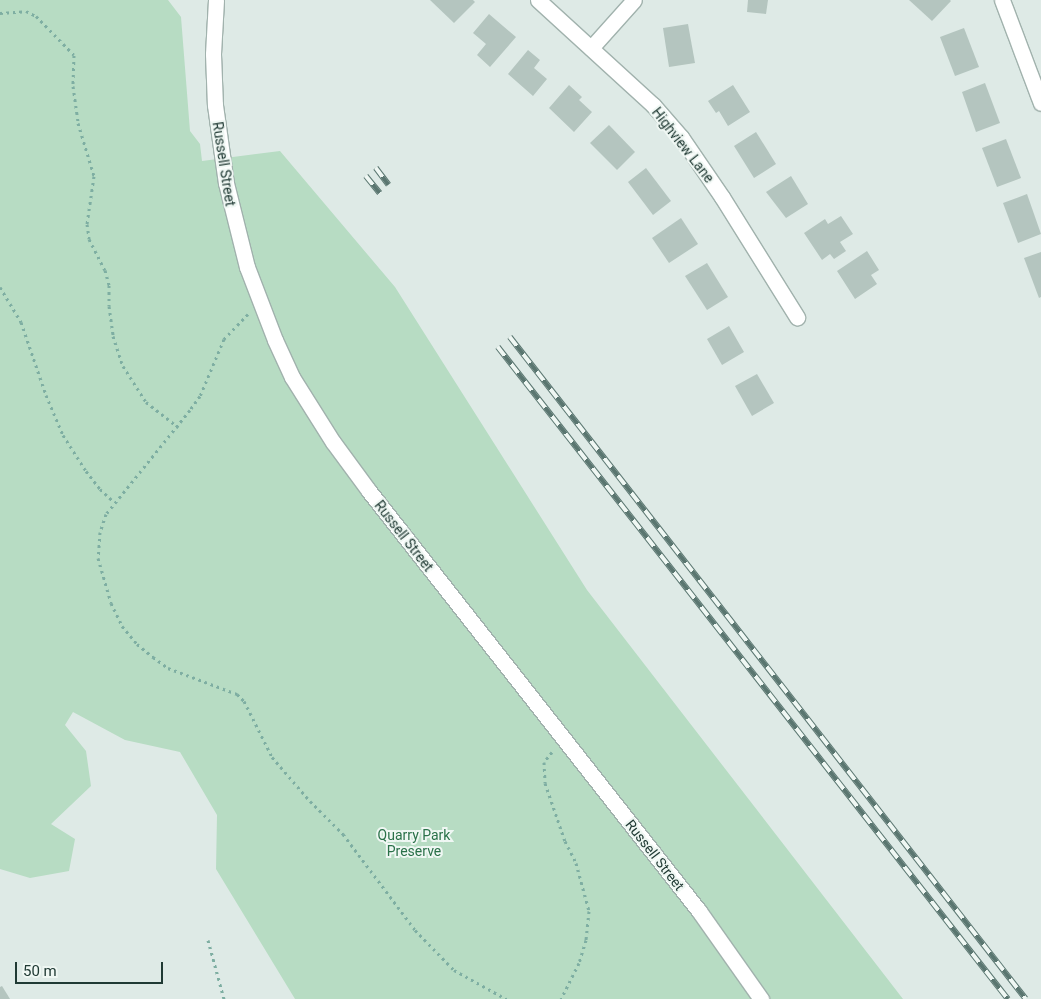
<!DOCTYPE html>
<html>
<head>
<meta charset="utf-8">
<style>
  body { margin:0 }
  #map { position:relative; width:1041px; height:999px; overflow:hidden; background:#deeae6; font-family:Roboto,sans-serif }
  div>[style] { position:absolute }
  [style*='--x'] { left:calc(var(--x)*1px); top:calc(var(--y)*1px); width:calc(var(--w)*1px); rotate:calc(var(--a)*1deg) }
  .green>* { inset:0; background:#b7dcc3 }
  .building>* { inset:0; background:#b4c5bf }
  .path>* { height:3px; margin-top:-1.5px; transform-origin:0; background:repeating-linear-gradient(90deg,#7eaea2 0 2.5px,transparent 0 6.5px) }
  .roads { filter:drop-shadow(1px 0 #a1b2ad) drop-shadow(-1px 0 #a1b2ad) drop-shadow(0 1px #a1b2ad) drop-shadow(0 -1px #a1b2ad) }
  .minor>* { height:15px; margin:-7.5px; padding:0 7.5px; transform-origin:7.5px; border-radius:7.5px; background:#fff }
  .rail>* { height:5.5px; margin-top:-2.75px; transform-origin:0; background:repeating-linear-gradient(90deg,#eff7f3 0 11px,#5a7670 0 22px); box-sizing:border-box; border-block:1px solid #5a7670 }
  span { translate:-50% -50%; white-space:nowrap; text-align:center; line-height:1.15; -webkit-text-stroke:4px #eff7f3; paint-order:stroke }
  .street-label { font-size:14px; color:#203a34 }
  .park-label { font-size:14px; color:#2a7149 }
  .scale { position:absolute; left:15px; top:962px; width:148px; height:22px; box-sizing:border-box; border:2px solid #203a34; border-top:0; padding-left:6px; font-size:15px; line-height:18px; white-space:nowrap; color:#203a34; -webkit-text-stroke:4px #eff7f3; paint-order:stroke }
</style>
</head>
<body>
<div id="map">
  <div class="green">
    <div style="clip-path:polygon(0 0,168px 0,181px 17px,190px 131px,200px 144px,202px 161px,280px 151px,395px 287px,587px 590px,903px 999px,295px 999px,216px 869px,217px 815px,180px 752px,125px 740px,73px 712px,65px 725px,86px 751px,91px 786px,51px 824px,75px 839px,69px 871px,30px 878px,0 869px)"></div>
  </div>
  <div class="building">
    <div style="clip-path:polygon(430px 0,473px 0,475px 2px,454px 23px)"></div>
    <div style="clip-path:polygon(748px 0,768px 0,766px 14px,747px 12px)"></div>
    <div style="clip-path:polygon(909px 0,950px 0,951px 1px,932px 21px)"></div>
    <div style="clip-path:polygon(489px 14px,516px 37px,490px 67px,477px 55px,486px 44px,473px 33px)"></div>
    <div style="clip-path:polygon(688px 24px,695px 63px,669px 67px,663px 28px)"></div>
    <div style="clip-path:polygon(964px 28px,979px 67px,955px 76px,940px 37px)"></div>
    <div style="clip-path:polygon(528px 50px,540px 60px,534px 68px,547px 79px,533px 96px,508px 74px)"></div>
    <div style="clip-path:polygon(985px 83px,1000px 123px,976px 132px,962px 92px)"></div>
    <div style="clip-path:polygon(569px 85px,582px 97px,579px 100px,592px 112px,574px 132px,549px 108px)"></div>
    <div style="clip-path:polygon(733px 85px,750px 112px,728px 126px,719px 111px,716px 113px,708px 101px)"></div>
    <div style="clip-path:polygon(609px 125px,635px 152px,617px 170px,590px 143px)"></div>
    <div style="clip-path:polygon(756px 132px,776px 164px,754px 178px,734px 146px)"></div>
    <div style="clip-path:polygon(1006px 139px,1021px 178px,997px 187px,982px 148px)"></div>
    <div style="clip-path:polygon(646px 168px,671px 201px,653px 215px,628px 182px)"></div>
    <div style="clip-path:polygon(791px 176px,808px 204px,786px 218px,766px 192px)"></div>
    <div style="clip-path:polygon(1027px 194px,1041px 234px,1018px 243px,1003px 203px)"></div>
    <div style="clip-path:polygon(841px 216px,853px 234px,840px 242px,846px 251px,834px 259px,830px 254px,822px 260px,804px 233px,825px 219px,828px 224px)"></div>
    <div style="clip-path:polygon(681px 218px,698px 244px,669px 263px,652px 238px)"></div>
    <div style="clip-path:polygon(867px 251px,879px 270px,871px 275px,877px 284px,855px 299px,837px 271px)"></div>
    <div style="clip-path:polygon(1041px 252px,1041px 297px,1039px 298px,1024px 258px)"></div>
    <div style="clip-path:polygon(707px 263px,728px 297px,707px 310px,685px 276px)"></div>
    <div style="clip-path:polygon(729px 326px,744px 352px,722px 365px,707px 339px)"></div>
    <div style="clip-path:polygon(757px 374px,774px 403px,752px 416px,735px 386px)"></div>
    <div style="clip-path:polygon(2px 986px,10px 999px,0 999px,0 987px)"></div>
  </div>
  <div class="path">
    <div style="--x:0;--y:13;--w:26;--a:-4"></div>
    <div style="--x:26;--y:11;--w:11;--a:27"></div>
    <div style="--x:36;--y:16;--w:54;--a:45.7"></div>
    <div style="--x:74;--y:55;--w:31;--a:92"></div>
    <div style="--x:73;--y:86;--w:37;--a:82"></div>
    <div style="--x:78;--y:123;--w:55;--a:73.2"></div>
    <div style="--x:94;--y:176;--w:49;--a:98.3"></div>
    <div style="--x:87;--y:224;--w:15;--a:82"></div>
    <div style="--x:89;--y:239;--w:35;--a:63"></div>
    <div style="--x:105;--y:270;--w:16;--a:75"></div>
    <div style="--x:109;--y:285;--w:21;--a:90"></div>
    <div style="--x:109;--y:306;--w:30;--a:82"></div>
    <div style="--x:113;--y:336;--w:32;--a:72"></div>
    <div style="--x:123;--y:366;--w:43;--a:57.4"></div>
    <div style="--x:146;--y:402;--w:41;--a:38"></div>
    <div style="--x:0;--y:287;--w:41;--a:59"></div>
    <div style="--x:21;--y:322;--w:77;--a:71.1"></div>
    <div style="--x:46;--y:395;--w:43;--a:67"></div>
    <div style="--x:63;--y:435;--w:43;--a:57.4"></div>
    <div style="--x:86;--y:471;--w:23;--a:52"></div>
    <div style="--x:100;--y:489;--w:19;--a:43"></div>
    <div style="--x:248;--y:314;--w:35;--a:134"></div>
    <div style="--x:224;--y:339;--w:62;--a:112.8"></div>
    <div style="--x:200;--y:396;--w:17;--a:126"></div>
    <div style="--x:190;--y:410;--w:134;--a:128.9"></div>
    <div style="--x:106;--y:514;--w:19;--a:108"></div>
    <div style="--x:100;--y:532;--w:26;--a:94"></div>
    <div style="--x:98;--y:558;--w:47;--a:73.9"></div>
    <div style="--x:111;--y:603;--w:25;--a:64"></div>
    <div style="--x:122;--y:626;--w:23;--a:50"></div>
    <div style="--x:137;--y:644;--w:21;--a:39"></div>
    <div style="--x:153;--y:657;--w:19;--a:36"></div>
    <div style="--x:168;--y:668;--w:74;--a:20.6"></div>
    <div style="--x:237;--y:694;--w:10;--a:45"></div>
    <div style="--x:244;--y:701;--w:63;--a:63.4"></div>
    <div style="--x:272;--y:757;--w:58;--a:49.2"></div>
    <div style="--x:310;--y:801;--w:47;--a:45"></div>
    <div style="--x:343;--y:834;--w:120;--a:53.1"></div>
    <div style="--x:415;--y:930;--w:56;--a:45.7"></div>
    <div style="--x:454;--y:970;--w:60;--a:29.1"></div>
    <div style="--x:552;--y:752;--w:13;--a:129"></div>
    <div style="--x:544;--y:762;--w:21;--a:87"></div>
    <div style="--x:545;--y:783;--w:61;--a:71"></div>
    <div style="--x:565;--y:841;--w:25;--a:63"></div>
    <div style="--x:576;--y:863;--w:50;--a:74.8"></div>
    <div style="--x:589;--y:911;--w:29;--a:96"></div>
    <div style="--x:586;--y:940;--w:24;--a:107"></div>
    <div style="--x:579;--y:963;--w:40;--a:116.6"></div>
    <div style="--x:208;--y:940;--w:61;--a:74.8"></div>
  </div>
  <div class="roads">
    <div class="minor">
      <div style="--x:216;--y:0;--w:54;--a:93.2"></div>
      <div style="--x:213;--y:54;--w:51;--a:87.8"></div>
      <div style="--x:215;--y:105;--w:79;--a:82"></div>
      <div style="--x:226;--y:183;--w:87;--a:76"></div>
      <div style="--x:247;--y:267;--w:78;--a:69"></div>
      <div style="--x:275;--y:340;--w:41;--a:65.3"></div>
      <div style="--x:292;--y:377;--w:77;--a:57.8"></div>
      <div style="--x:333;--y:442;--w:61;--a:53.7"></div>
      <div style="--x:369;--y:491;--w:534;--a:51.84"></div>
      <div style="--x:699;--y:911;--w:108;--a:54.8"></div>
      <div style="--x:538;--y:0;--w:156;--a:42.4"></div>
      <div style="--x:653;--y:105;--w:43;--a:48.8"></div>
      <div style="--x:681;--y:137;--w:73;--a:55.7"></div>
      <div style="--x:722;--y:197;--w:142;--a:58"></div>
      <div style="--x:1002;--y:0;--w:110;--a:69.3"></div>
      <div style="--x:591;--y:48;--w:64;--a:-48.1"></div>
    </div>
  </div>
  <div class="rail">
    <div style="--x:376;--y:168;--w:21;--a:53"></div>
    <div style="--x:366;--y:176;--w:22;--a:51"></div>
    <div style="--x:510;--y:337;--w:839;--a:52.07"></div>
    <div style="--x:498;--y:347;--w:828;--a:51.97"></div>
  </div>
  <div class="street-label">
    <span style="left:683px;top:145px;rotate:52deg">Highview Lane</span>
    <span style="left:224px;top:164px;rotate:81deg">Russell Street</span>
    <span style="left:404px;top:536px;rotate:52deg">Russell Street</span>
    <span style="left:655px;top:855px;rotate:52deg">Russell Street</span>
  </div>
  <div class="park-label">
    <span style="left:414px;top:843px">Quarry Park<br>Preserve</span>
  </div>
  <div class="scale">50 m</div>
</div>
</body>
</html>
